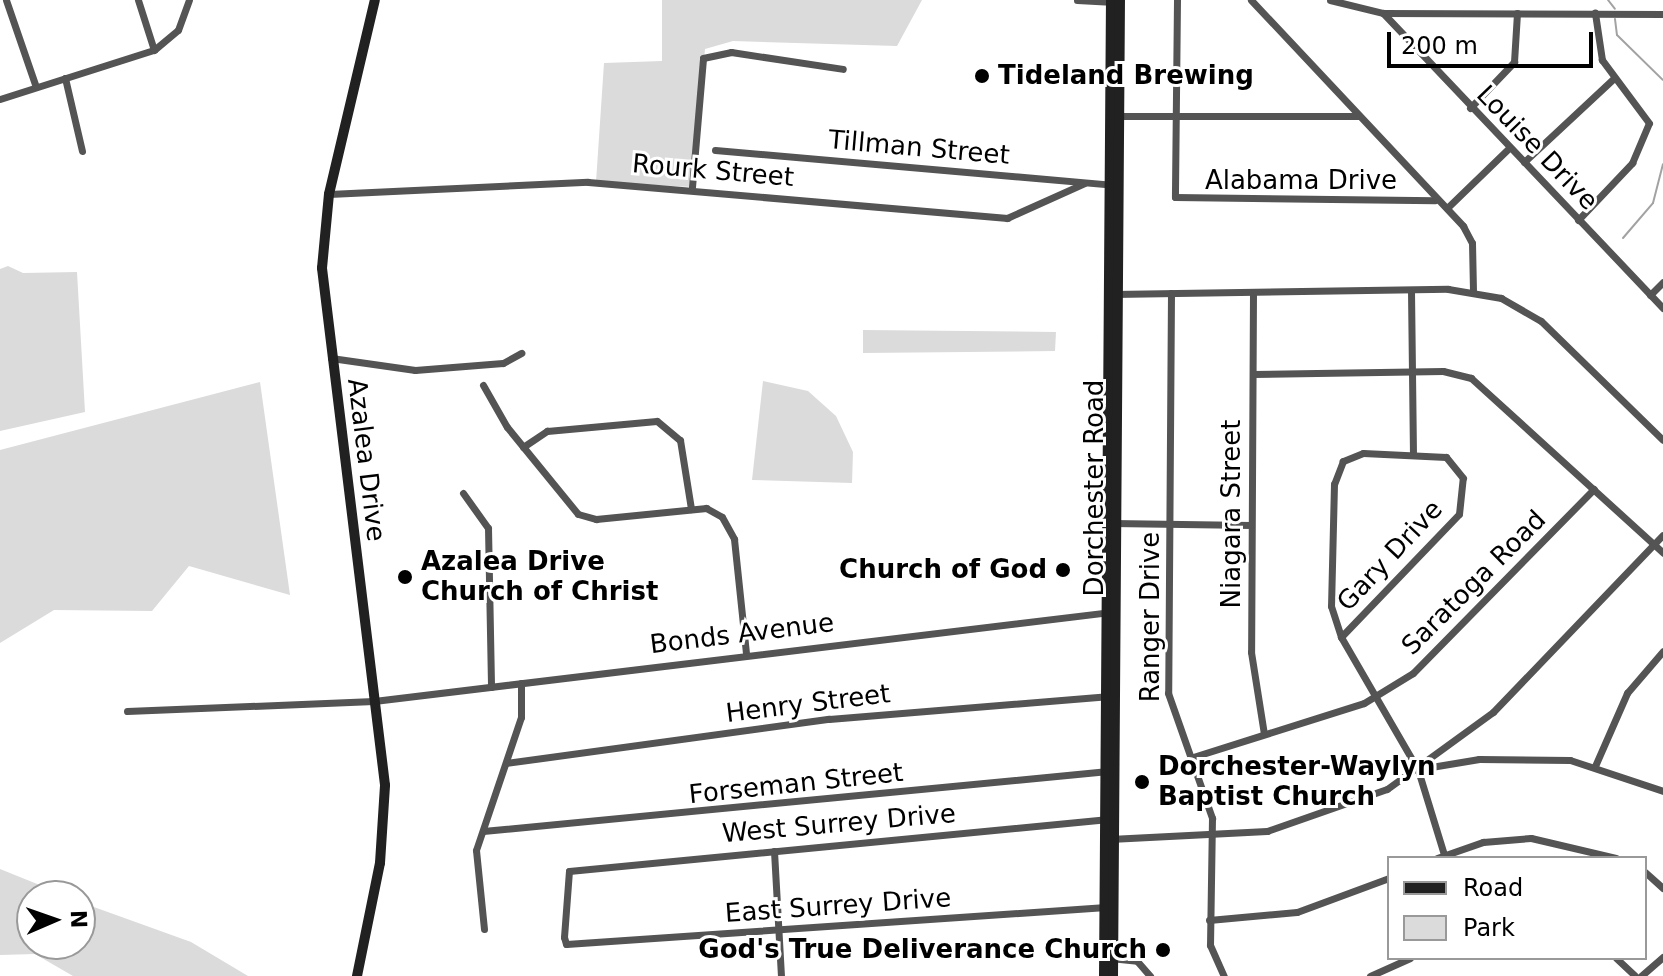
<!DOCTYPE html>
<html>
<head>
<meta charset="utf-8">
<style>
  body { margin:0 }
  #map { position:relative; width:1663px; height:976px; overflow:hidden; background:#fff; font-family:"DejaVu Sans",sans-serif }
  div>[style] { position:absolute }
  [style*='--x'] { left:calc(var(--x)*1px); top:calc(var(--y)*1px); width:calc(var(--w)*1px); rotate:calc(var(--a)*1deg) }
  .green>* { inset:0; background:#dbdbdb }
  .stream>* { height:2px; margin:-1px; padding:0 1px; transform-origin:1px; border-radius:1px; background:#a2a2a2 }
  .street>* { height:7px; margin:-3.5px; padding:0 3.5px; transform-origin:3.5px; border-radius:3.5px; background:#545454 }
  .secondary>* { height:10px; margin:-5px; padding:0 5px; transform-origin:5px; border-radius:5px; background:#212121 }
  .dots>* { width:22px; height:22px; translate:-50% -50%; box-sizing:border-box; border:4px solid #fff; border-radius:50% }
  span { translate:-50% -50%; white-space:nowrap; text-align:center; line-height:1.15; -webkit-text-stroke:6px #fff; paint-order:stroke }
  .poi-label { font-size:26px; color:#000; font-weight:700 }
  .left { translate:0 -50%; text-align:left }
  .right { translate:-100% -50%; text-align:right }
  .street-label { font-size:26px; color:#000 }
  .legend { position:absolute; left:1387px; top:856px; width:260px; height:104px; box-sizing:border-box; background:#fff; border:2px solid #999; margin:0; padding:10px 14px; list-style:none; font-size:24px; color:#000 }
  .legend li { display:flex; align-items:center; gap:16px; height:40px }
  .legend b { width:40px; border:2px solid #999 }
  .north { position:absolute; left:16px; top:880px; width:80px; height:80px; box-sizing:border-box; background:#fff; border:2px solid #999; border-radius:50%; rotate:88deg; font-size:22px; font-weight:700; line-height:32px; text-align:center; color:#000 }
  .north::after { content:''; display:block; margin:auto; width:28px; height:36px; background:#000; clip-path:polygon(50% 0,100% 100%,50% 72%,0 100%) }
  .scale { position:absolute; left:1387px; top:32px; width:206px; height:36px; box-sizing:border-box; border:4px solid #000; border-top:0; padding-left:10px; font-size:24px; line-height:28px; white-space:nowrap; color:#000; -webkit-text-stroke:6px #fff; paint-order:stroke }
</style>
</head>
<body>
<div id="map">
  <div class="green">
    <div style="clip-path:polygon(662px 0,922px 0,897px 46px,733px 41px,705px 49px,692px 187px,596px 182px,604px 63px,662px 61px)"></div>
    <div style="clip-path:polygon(8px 266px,23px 273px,77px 272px,85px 412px,0 431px,0 269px)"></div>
    <div style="clip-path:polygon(863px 330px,1056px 332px,1055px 351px,863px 353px)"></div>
    <div style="clip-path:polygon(763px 381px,808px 391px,836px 416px,853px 452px,852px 483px,752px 480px)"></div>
    <div style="clip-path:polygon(260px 382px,290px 595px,189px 566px,152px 611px,54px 610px,0 643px,0 450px)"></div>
    <div style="clip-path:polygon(0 869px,67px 896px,32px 896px,32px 944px,80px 944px,80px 902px,191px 942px,248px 976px,73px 976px,35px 954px,0 955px)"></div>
  </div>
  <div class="stream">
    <div style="--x:1608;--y:0;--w:11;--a:52"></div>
    <div style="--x:1615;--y:19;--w:16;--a:83"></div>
    <div style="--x:1617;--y:35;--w:64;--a:44.4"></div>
    <div style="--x:1623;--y:238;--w:46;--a:-49.4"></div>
    <div style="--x:1653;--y:203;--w:40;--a:-75.6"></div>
  </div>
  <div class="street">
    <div style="--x:6;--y:0;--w:92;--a:71"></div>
    <div style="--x:138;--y:0;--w:52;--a:72.3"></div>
    <div style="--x:1077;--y:0;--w:37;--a:3"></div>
    <div style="--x:1177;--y:0;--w:197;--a:90.6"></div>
    <div style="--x:1175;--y:197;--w:260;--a:0.7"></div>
    <div style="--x:1251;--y:0;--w:310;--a:46.8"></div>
    <div style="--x:1463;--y:226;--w:19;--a:62"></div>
    <div style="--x:1472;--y:243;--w:47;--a:88.8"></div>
    <div style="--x:1330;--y:0;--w:55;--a:13.8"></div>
    <div style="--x:1383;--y:13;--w:280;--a:0.2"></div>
    <div style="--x:1383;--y:13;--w:407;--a:46.5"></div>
    <div style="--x:65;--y:78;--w:75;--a:76.9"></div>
    <div style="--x:0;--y:99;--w:162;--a:-17.7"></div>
    <div style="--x:154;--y:50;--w:31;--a:-40"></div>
    <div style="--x:178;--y:30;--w:32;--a:-70"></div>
    <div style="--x:1470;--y:108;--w:64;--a:-46.3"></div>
    <div style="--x:1514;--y:62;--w:49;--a:-86.5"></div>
    <div style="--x:1120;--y:116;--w:238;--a:0"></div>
    <div style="--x:715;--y:150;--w:400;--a:5"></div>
    <div style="--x:1524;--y:162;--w:123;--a:-43"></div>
    <div style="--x:692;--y:187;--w:129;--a:-85.1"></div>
    <div style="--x:703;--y:58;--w:29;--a:-12"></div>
    <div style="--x:731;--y:52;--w:113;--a:8.6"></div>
    <div style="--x:329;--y:194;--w:259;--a:-2.7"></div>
    <div style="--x:588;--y:182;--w:421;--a:4.9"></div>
    <div style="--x:1007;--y:218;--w:85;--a:-24.2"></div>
    <div style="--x:1447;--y:208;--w:86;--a:-44.1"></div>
    <div style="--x:1578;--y:220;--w:79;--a:-46.5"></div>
    <div style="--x:1632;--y:163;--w:43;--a:-67"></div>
    <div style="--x:1649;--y:123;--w:79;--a:-126.7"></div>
    <div style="--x:1602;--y:60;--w:48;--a:-98.5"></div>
    <div style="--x:1411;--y:291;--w:161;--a:89.3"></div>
    <div style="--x:1171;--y:293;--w:400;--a:90.4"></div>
    <div style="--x:1168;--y:693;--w:133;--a:70.6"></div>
    <div style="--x:1212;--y:818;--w:127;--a:90.9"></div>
    <div style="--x:1210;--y:945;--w:34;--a:66"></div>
    <div style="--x:1253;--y:293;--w:359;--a:90.3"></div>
    <div style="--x:1251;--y:652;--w:83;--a:81"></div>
    <div style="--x:1114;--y:294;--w:334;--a:-0.9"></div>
    <div style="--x:1448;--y:289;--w:54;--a:9.6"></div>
    <div style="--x:1501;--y:298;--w:46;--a:29.9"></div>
    <div style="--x:1541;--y:321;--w:170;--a:44.3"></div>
    <div style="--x:1650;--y:295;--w:18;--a:-45"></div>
    <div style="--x:331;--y:358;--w:85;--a:8.1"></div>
    <div style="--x:415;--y:370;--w:88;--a:-4.5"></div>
    <div style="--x:503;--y:363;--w:21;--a:-29"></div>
    <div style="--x:1253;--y:374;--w:190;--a:-0.9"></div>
    <div style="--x:1443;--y:371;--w:29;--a:14"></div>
    <div style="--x:1471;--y:378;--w:260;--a:42.3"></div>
    <div style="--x:483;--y:385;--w:48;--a:60.3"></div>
    <div style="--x:507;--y:427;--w:112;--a:50.8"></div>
    <div style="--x:578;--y:514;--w:19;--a:16"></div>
    <div style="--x:596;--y:519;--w:111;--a:-5.7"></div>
    <div style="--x:706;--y:508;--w:18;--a:29"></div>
    <div style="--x:722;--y:517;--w:25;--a:61"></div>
    <div style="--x:734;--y:539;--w:115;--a:84"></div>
    <div style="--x:523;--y:447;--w:29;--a:-34"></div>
    <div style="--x:547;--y:431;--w:110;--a:-5.2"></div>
    <div style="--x:657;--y:421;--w:30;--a:40"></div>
    <div style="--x:680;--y:440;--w:70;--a:80.9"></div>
    <div style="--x:463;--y:493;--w:43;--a:54.5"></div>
    <div style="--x:488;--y:528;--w:159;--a:88.9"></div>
    <div style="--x:1112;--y:523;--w:139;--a:0.8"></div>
    <div style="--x:1341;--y:637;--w:170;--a:-46.2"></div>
    <div style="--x:1459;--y:514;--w:36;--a:-84"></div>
    <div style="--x:1463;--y:478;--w:27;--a:-129"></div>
    <div style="--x:1446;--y:457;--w:83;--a:-177.2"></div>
    <div style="--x:1363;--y:453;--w:22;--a:158"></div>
    <div style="--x:1343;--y:461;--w:25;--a:111"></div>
    <div style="--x:1334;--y:484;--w:122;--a:91.4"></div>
    <div style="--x:1331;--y:606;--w:33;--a:72"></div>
    <div style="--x:1341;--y:637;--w:154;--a:59.9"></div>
    <div style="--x:1418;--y:770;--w:92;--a:72.9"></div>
    <div style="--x:127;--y:711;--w:247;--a:-2.3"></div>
    <div style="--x:374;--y:701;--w:741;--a:-6.89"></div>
    <div style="--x:1193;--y:757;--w:179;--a:-17.5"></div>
    <div style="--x:1364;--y:703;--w:57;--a:-31.5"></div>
    <div style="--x:1413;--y:673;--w:258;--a:-45.5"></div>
    <div style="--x:506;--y:763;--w:326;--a:-7.8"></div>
    <div style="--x:829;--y:719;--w:282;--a:-4.7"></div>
    <div style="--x:1595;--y:766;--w:80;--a:-66.3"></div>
    <div style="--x:1627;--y:693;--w:55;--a:-49.4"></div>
    <div style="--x:1419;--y:769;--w:61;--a:-9.5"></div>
    <div style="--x:1479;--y:759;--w:91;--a:0.6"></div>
    <div style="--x:1570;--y:760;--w:98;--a:18.4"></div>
    <div style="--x:483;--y:831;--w:628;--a:-5.48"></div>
    <div style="--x:1110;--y:839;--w:157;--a:-2.9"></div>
    <div style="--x:1267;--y:831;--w:127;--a:-19.3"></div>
    <div style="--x:1387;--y:789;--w:131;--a:-36"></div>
    <div style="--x:1493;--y:712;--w:245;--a:-46.2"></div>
    <div style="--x:774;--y:851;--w:125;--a:86.8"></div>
    <div style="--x:1437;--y:858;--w:49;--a:-19.2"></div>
    <div style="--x:1483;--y:842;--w:48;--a:-4.8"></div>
    <div style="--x:1531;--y:838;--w:87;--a:13.2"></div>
    <div style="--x:1645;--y:872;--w:24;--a:42"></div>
    <div style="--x:1106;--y:907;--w:541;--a:176.08"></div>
    <div style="--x:566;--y:944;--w:7;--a:-106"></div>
    <div style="--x:564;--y:937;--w:66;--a:-85.7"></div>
    <div style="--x:569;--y:871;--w:542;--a:-5.5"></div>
    <div style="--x:1209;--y:920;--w:88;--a:-5.2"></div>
    <div style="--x:1297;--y:912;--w:98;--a:-20.3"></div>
    <div style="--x:484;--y:929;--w:79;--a:-95.8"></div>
    <div style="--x:476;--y:850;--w:140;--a:-71.3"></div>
    <div style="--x:521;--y:717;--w:34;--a:-90"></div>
    <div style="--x:1110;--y:958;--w:27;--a:6"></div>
    <div style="--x:1137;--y:961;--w:20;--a:49"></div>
    <div style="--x:1616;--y:958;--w:26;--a:43"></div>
    <div style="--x:1370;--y:976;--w:44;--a:-24.2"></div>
    <div style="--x:1641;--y:976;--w:29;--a:-41"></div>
  </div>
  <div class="secondary">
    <div style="--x:357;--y:976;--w:115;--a:-78.5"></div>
    <div style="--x:380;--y:863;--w:78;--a:-86.3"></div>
    <div style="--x:385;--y:785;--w:521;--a:-96.95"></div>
    <div style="--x:322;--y:268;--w:74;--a:-84.6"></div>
    <div style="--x:329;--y:194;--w:199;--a:-76.7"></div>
    <div style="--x:1104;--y:976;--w:976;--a:-89.59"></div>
    <div style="--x:1113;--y:976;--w:976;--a:-89.59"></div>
  </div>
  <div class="dots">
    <div style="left:982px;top:76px;background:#000"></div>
    <div style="left:1063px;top:570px;background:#000"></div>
    <div style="left:405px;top:577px;background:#000"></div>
    <div style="left:1142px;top:782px;background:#000"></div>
    <div style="left:1163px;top:950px;background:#000"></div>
  </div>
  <div class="poi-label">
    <span class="left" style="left:998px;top:76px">Tideland Brewing</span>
    <span class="left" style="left:421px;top:577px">Azalea Drive<br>Church of Christ</span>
    <span class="right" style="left:1047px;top:570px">Church of God</span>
    <span class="left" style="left:1158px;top:782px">Dorchester-Waylyn<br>Baptist Church</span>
    <span class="right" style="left:1147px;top:950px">God's True Deliverance Church</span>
  </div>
  <div class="street-label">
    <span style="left:919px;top:148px;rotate:5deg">Tillman Street</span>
    <span style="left:1537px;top:148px;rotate:46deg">Louise Drive</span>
    <span style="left:713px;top:171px;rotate:5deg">Rourk Street</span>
    <span style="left:1301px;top:181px">Alabama Drive</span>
    <span style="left:366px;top:460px;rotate:83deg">Azalea Drive</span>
    <span style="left:1095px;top:488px;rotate:-90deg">Dorchester Road</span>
    <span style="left:1232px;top:514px;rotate:-90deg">Niagara Street</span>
    <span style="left:1390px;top:556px;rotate:-47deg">Gary Drive</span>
    <span style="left:1474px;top:583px;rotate:-45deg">Saratoga Road</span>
    <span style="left:1151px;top:617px;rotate:-90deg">Ranger Drive</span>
    <span style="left:742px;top:634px;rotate:-7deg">Bonds Avenue</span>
    <span style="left:808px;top:704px;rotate:-7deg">Henry Street</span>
    <span style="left:796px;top:784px;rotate:-6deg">Forseman Street</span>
    <span style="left:839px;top:824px;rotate:-5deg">West Surrey Drive</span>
    <span style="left:838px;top:906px;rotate:-4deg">East Surrey Drive</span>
  </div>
  <ul class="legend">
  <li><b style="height:10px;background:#212121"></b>Road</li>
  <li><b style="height:22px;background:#dbdbdb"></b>Park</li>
  </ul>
  <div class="north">N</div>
  <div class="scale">200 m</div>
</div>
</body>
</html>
